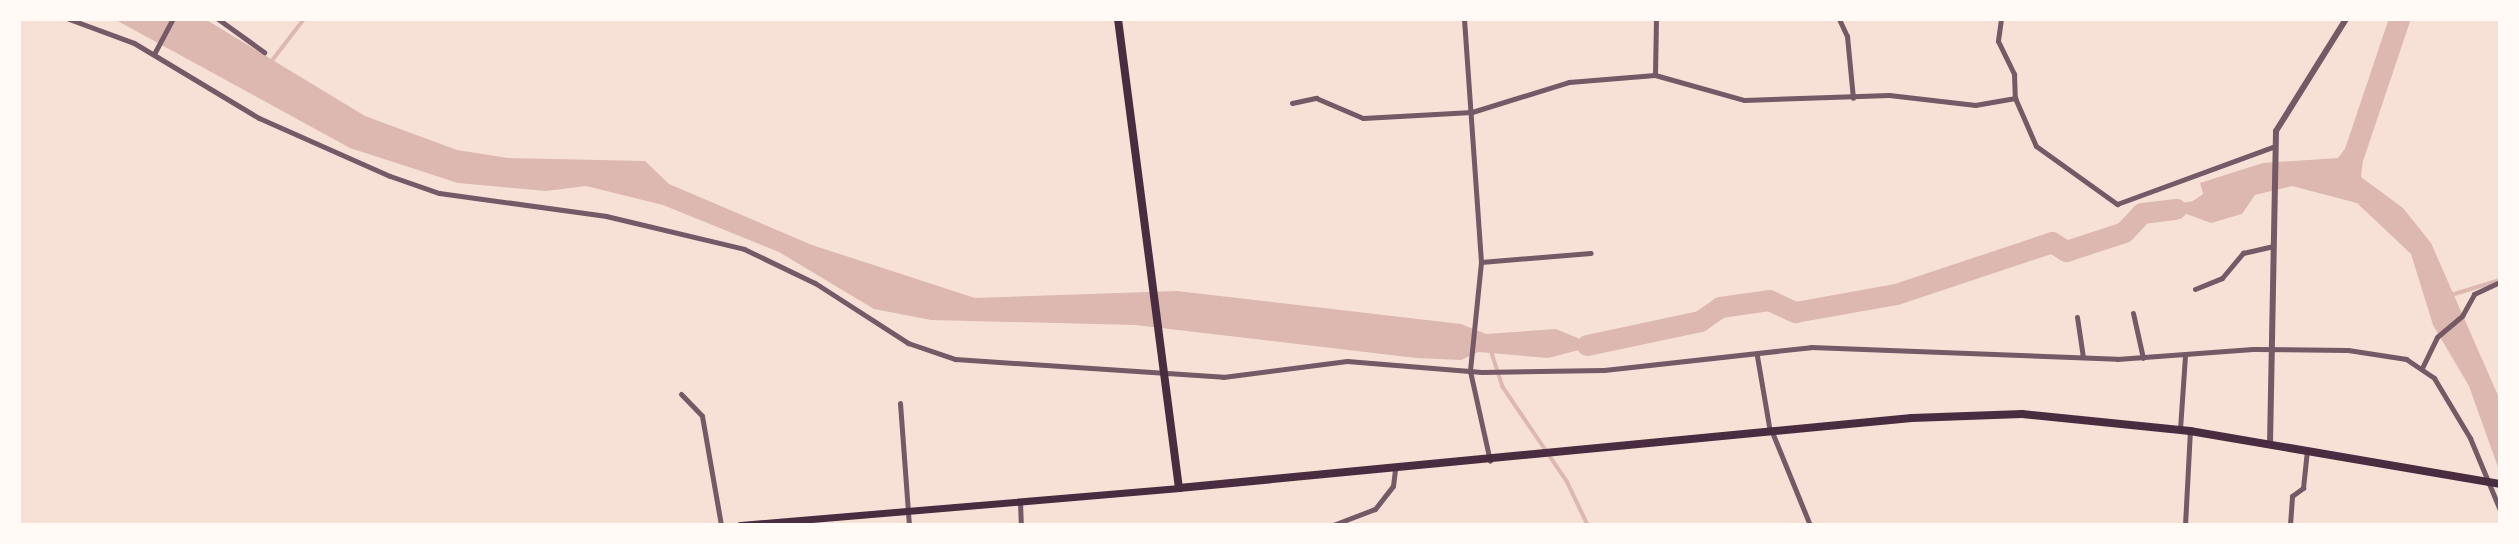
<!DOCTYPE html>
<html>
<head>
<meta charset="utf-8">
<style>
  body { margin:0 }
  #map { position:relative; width:2519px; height:544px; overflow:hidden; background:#f7e1d7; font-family:Jost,sans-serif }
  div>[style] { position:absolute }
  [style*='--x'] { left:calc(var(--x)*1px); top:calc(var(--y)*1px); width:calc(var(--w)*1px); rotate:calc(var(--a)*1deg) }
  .water>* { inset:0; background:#dcb8b0 }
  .stream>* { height:3.5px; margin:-1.75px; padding:0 1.75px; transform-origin:1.75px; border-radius:1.75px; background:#dcb8b0 }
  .river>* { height:21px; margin:-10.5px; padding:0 10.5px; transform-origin:10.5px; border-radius:10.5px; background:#dcb8b0 }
  .minor>* { height:5px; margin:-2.5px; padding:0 2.5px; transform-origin:2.5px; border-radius:2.5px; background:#755966 }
  .tertiary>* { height:6px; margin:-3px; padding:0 3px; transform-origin:3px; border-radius:3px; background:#755966 }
  .secondary>* { height:7px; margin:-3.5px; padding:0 3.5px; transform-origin:3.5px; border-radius:3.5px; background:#4a2c40 }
  .primary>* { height:8px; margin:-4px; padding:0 4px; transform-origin:4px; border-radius:4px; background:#4a2c40 }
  span { translate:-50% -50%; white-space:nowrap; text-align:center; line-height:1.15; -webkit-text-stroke:7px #fffaf5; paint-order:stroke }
  .frame { position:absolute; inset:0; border:21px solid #fffaf5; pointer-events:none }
</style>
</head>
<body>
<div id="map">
  <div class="water">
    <div style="clip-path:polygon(114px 19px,205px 19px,365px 116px,457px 150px,508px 158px,645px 161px,669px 184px,812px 245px,975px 298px,1177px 291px,1461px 324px,1486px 334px,1556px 329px,1580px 339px,1618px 340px,1548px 358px,1478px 352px,1461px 360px,1416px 358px,1135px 325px,931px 320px,874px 309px,779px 252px,663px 205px,586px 186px,546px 191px,458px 183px,350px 148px)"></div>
    <div style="clip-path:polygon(2368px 118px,2361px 177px,2403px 208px,2431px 243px,2500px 400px,2500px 473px,2469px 386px,2433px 325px,2411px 254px,2357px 203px,2292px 186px,2255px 195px,2242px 214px,2211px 223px,2184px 213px,2143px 210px,2193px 201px,2203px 194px,2200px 183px,2263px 163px,2338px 158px)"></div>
  </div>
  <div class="stream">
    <div style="--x:271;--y:62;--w:54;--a:-52.5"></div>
    <div style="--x:2448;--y:296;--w:54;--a:-17.1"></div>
    <div style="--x:1491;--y:350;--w:39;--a:72"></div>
    <div style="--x:1503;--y:387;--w:114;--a:55.8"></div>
    <div style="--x:1567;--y:481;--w:49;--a:64.5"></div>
  </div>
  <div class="river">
    <div style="--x:2353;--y:156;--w:145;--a:-71.4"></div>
    <div style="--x:1587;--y:345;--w:116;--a:-12"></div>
    <div style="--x:1700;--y:321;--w:24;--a:-35"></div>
    <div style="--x:1720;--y:307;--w:49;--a:-8.1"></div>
    <div style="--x:1769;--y:300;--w:29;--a:25"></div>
    <div style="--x:1795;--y:312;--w:103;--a:-10.1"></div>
    <div style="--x:1896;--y:294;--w:164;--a:-18.4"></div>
    <div style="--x:2052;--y:242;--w:17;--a:33"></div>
    <div style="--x:2066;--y:251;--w:61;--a:-18.1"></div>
    <div style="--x:2124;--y:232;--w:26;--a:-47"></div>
    <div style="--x:2142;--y:213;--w:34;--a:-7"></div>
  </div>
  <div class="minor">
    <div style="--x:69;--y:19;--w:69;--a:20.3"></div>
    <div style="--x:134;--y:43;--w:146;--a:31"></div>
    <div style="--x:259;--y:118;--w:143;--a:23.9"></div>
    <div style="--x:390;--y:176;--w:52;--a:19.1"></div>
    <div style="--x:439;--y:193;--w:169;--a:7.8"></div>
    <div style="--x:606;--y:216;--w:142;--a:13.4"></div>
    <div style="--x:744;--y:249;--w:79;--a:25.6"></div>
    <div style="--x:815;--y:283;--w:111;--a:32.8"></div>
    <div style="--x:908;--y:343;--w:50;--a:18.8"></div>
    <div style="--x:955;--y:359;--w:269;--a:3.8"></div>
    <div style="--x:1223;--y:377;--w:125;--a:-7.4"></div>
    <div style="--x:1347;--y:361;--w:135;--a:4.7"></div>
    <div style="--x:1482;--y:372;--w:122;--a:-0.9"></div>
    <div style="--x:1604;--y:370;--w:208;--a:-6.3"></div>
    <div style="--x:1811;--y:347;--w:306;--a:2.2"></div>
    <div style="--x:2117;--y:359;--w:136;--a:-4.2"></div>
    <div style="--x:2253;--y:349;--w:95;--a:0.6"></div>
    <div style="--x:2348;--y:350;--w:59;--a:8.8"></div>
    <div style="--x:2406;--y:359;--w:34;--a:34"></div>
    <div style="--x:2434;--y:378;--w:70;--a:59"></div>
    <div style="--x:2470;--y:438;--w:78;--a:67.4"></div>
    <div style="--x:218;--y:19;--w:57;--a:35.7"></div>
    <div style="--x:1464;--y:19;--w:244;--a:86"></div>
    <div style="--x:1481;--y:262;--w:110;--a:95.8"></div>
    <div style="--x:1470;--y:371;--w:92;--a:77.5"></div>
    <div style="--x:1839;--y:19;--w:19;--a:65"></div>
    <div style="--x:1847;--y:36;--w:62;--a:84.5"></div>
    <div style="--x:2001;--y:19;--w:22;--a:98"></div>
    <div style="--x:1998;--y:41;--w:37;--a:64"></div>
    <div style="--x:2014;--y:74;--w:24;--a:88"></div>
    <div style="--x:154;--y:54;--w:40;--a:-62"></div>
    <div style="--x:1655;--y:75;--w:56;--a:-89"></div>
    <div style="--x:1292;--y:103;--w:25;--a:-12"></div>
    <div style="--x:1316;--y:98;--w:51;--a:23.1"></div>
    <div style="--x:1363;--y:118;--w:109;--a:-3.2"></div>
    <div style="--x:1472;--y:112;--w:102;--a:-17.2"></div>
    <div style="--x:1569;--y:82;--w:86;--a:-4.7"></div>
    <div style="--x:1655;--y:75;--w:92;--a:15.7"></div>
    <div style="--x:1744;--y:100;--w:145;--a:-2"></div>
    <div style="--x:1889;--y:95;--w:87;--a:6.6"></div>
    <div style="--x:1975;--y:105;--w:41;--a:-9.9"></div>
    <div style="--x:2015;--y:98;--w:52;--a:66.4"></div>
    <div style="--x:2036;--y:146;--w:100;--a:35.6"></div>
    <div style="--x:2117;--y:204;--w:166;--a:-20.1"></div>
    <div style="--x:1481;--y:262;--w:110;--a:-4.7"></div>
    <div style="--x:2195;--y:289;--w:29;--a:-22"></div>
    <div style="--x:2222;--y:278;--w:33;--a:-50"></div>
    <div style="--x:2243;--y:253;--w:28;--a:-13"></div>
    <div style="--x:2133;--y:313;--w:46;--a:77.5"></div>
    <div style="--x:2077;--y:317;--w:40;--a:81.5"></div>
    <div style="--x:1757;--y:356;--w:77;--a:80.3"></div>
    <div style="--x:2422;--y:368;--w:34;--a:-64"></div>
    <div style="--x:2437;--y:337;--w:33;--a:-40"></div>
    <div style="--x:2462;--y:316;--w:25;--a:-61"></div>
    <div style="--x:2474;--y:294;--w:29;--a:-25"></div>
    <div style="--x:681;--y:394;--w:30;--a:46"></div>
    <div style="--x:702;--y:416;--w:111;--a:80.1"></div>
    <div style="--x:900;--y:403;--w:122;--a:85.8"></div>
    <div style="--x:2180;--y:429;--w:73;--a:-86.1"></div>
    <div style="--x:1772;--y:432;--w:100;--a:67.8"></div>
    <div style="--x:1020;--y:501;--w:24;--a:88"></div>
    <div style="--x:1333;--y:525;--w:45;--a:-20.9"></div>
    <div style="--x:1375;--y:509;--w:29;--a:-52"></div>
    <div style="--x:1393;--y:486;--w:17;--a:-83"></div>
    <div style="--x:2185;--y:525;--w:94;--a:-87"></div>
    <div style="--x:2290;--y:525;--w:29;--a:-86"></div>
    <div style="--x:2292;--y:496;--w:14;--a:-36"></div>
    <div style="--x:2303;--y:488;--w:38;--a:-84"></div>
  </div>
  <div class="tertiary">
    <div style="--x:2270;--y:444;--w:313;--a:-88.9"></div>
    <div style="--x:2276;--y:131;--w:132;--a:-58"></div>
  </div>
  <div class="secondary">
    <div style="--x:740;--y:525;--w:441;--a:-4.8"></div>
  </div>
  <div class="primary">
    <div style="--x:1118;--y:19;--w:473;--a:82.6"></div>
    <div style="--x:1179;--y:488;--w:736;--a:-5.46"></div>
    <div style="--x:1912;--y:418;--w:110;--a:-2.1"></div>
    <div style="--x:2022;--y:414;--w:169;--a:5.8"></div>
    <div style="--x:2190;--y:431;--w:314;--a:9.7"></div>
  </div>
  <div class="frame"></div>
</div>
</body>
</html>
